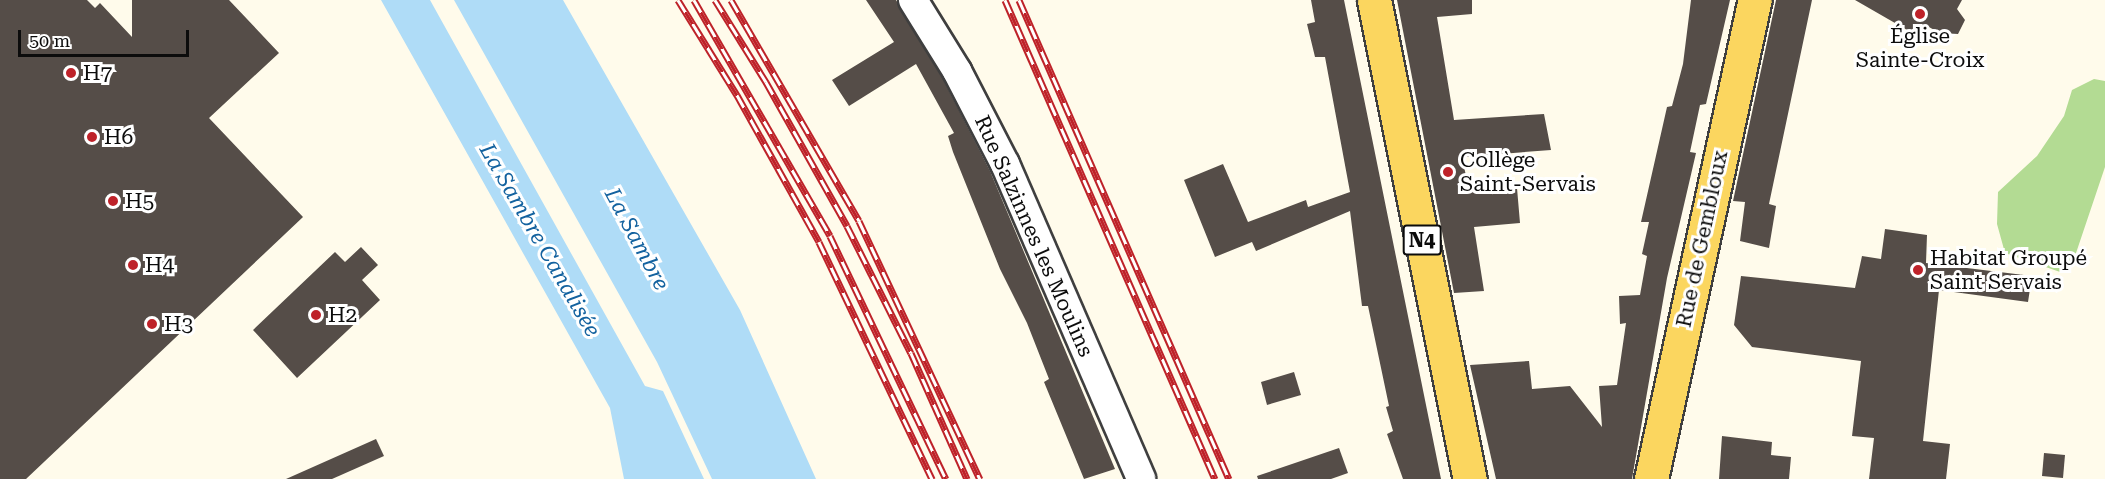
<!DOCTYPE html>
<html>
<head>
<meta charset="utf-8">
<style>
  body { margin:0 }
  #map { position:relative; width:2105px; height:479px; overflow:hidden; background:#fffbeb; font-family:"Roboto Serif",serif }
  div>[style] { position:absolute }
  [style*='--x'] { left:calc(var(--x)*1px); top:calc(var(--y)*1px); width:calc(var(--w)*1px); rotate:calc(var(--a)*1deg) }
  .forest>* { inset:0; background:#b3db93 }
  .water>* { inset:0; background:#afdcf7 }
  .building>* { inset:0; background:#554d48 }
  .roads { filter:drop-shadow(2px 0 #3f3f3f) drop-shadow(-2px 0 #3f3f3f) drop-shadow(0 2px #3f3f3f) drop-shadow(0 -2px #3f3f3f) }
  .minor>* { height:28px; margin:-14px; padding:0 14px; transform-origin:14px; border-radius:14px; background:#fff }
  .major>* { height:33px; margin:-16.5px; padding:0 16.5px; transform-origin:16.5px; border-radius:16.5px; background:#fbd65f }
  .rail>* { height:7px; margin-top:-3.5px; transform-origin:0; background:repeating-linear-gradient(90deg,#fff 0 14px,#be2229 0 28px); box-sizing:border-box; border-block:2px solid #be2229 }
  .dots>* { width:16px; height:16px; translate:-50% -50%; box-sizing:border-box; border:3px solid #fff; border-radius:50% }
  span { translate:-50% -50%; white-space:nowrap; text-align:center; line-height:1.15; -webkit-text-stroke:6px #fff; paint-order:stroke }
  .shield-label span { padding:2px 4px; background:#fff; border:2px solid; border-radius:4px; -webkit-text-stroke-width:0 }
  .shield-label { font-size:20px; color:#0c0c0c; font-weight:700 }
  .poi-label { font-size:21px; color:#0c0c0c }
  .left { translate:0 -50%; text-align:left }
  .street-label { font-size:21px; color:#0c0c0c }
  .water-label { font-size:22px; color:#13629f; font-style:italic }
  .scale { position:absolute; left:18px; top:30px; width:171px; height:27px; box-sizing:border-box; border:3px solid #0c0c0c; border-top:0; padding-left:8px; font-size:18px; line-height:21px; white-space:nowrap; color:#0c0c0c; -webkit-text-stroke:4px #fff; paint-order:stroke }
</style>
</head>
<body>
<div id="map">
  <div class="forest">
    <div style="clip-path:polygon(2094px 79px,2105px 81px,2105px 167px,2075px 256px,2063px 273px,2005px 253px,1997px 224px,1998px 192px,2037px 156px,2064px 116px,2072px 90px)"></div>
  </div>
  <div class="water">
    <div style="clip-path:polygon(381px 0,430px 0,645px 386px,663px 391px,704px 479px,624px 479px,610px 408px)"></div>
    <div style="clip-path:polygon(454px 0,563px 0,740px 310px,816px 479px,712px 479px,657px 362px)"></div>
  </div>
  <div class="building">
    <div style="clip-path:polygon(0 0,87px 0,95px 8px,100px 3px,132px 37px,132px 0,229px 0,279px 53px,209px 118px,303px 217px,26px 479px,0 479px)"></div>
    <div style="clip-path:polygon(866px 0,896px 0,943px 79px,990px 171px,1115px 469px,1084px 479px,1044px 382px,1049px 379px,1027px 323px,1000px 269px,953px 152px,948px 136px,954px 133px,916px 64px,849px 106px,832px 80px,894px 42px)"></div>
    <div style="clip-path:polygon(1311px 0,1344px 0,1441px 479px,1403px 479px,1387px 434px,1393px 431px,1386px 407px,1389px 406px,1368px 306px,1362px 306px,1350px 211px,1256px 251px,1252px 242px,1215px 257px,1184px 180px,1223px 164px,1248px 222px,1306px 200px,1308px 207px,1350px 192px,1325px 57px,1315px 57px,1307px 24px,1315px 22px)"></div>
    <div style="clip-path:polygon(1397px 0,1472px 0,1472px 14px,1437px 17px,1454px 120px,1544px 114px,1551px 150px,1462px 157px,1469px 190px,1517px 188px,1520px 223px,1474px 227px,1484px 291px,1454px 293px)"></div>
    <div style="clip-path:polygon(1691px 0,1730px 0,1706px 104px,1700px 105px,1690px 152px,1696px 153px,1667px 278px,1632px 479px,1496px 479px,1470px 365px,1529px 361px,1532px 389px,1570px 386px,1602px 427px,1599px 386px,1617px 385px,1626px 323px,1620px 324px,1619px 296px,1640px 295px,1647px 256px,1642px 254px,1649px 222px,1641px 222px,1667px 107px,1672px 106px,1683px 64px)"></div>
    <div style="clip-path:polygon(1776px 0,1812px 0,1769px 204px,1776px 206px,1769px 248px,1740px 241px,1745px 202px,1733px 201px)"></div>
    <div style="clip-path:polygon(1855px 0,1962px 0,1957px 9px,1965px 20px,1958px 34px,1940px 33px,1927px 26px,1921px 38px)"></div>
    <div style="clip-path:polygon(1885px 229px,1927px 235px,1926px 263px,2032px 276px,2028px 302px,1939px 290px,1923px 441px,1950px 444px,1946px 479px,1869px 479px,1874px 438px,1852px 436px,1861px 361px,1752px 347px,1734px 325px,1741px 276px,1855px 288px,1862px 256px,1881px 259px)"></div>
    <div style="clip-path:polygon(361px 247px,378px 265px,362px 280px,380px 300px,297px 378px,253px 330px,335px 252px,345px 262px)"></div>
    <div style="clip-path:polygon(1294px 372px,1301px 395px,1267px 405px,1261px 382px)"></div>
    <div style="clip-path:polygon(1722px 436px,1772px 442px,1771px 455px,1791px 457px,1789px 479px,1719px 479px)"></div>
    <div style="clip-path:polygon(376px 439px,384px 456px,332px 479px,286px 479px)"></div>
    <div style="clip-path:polygon(1339px 448px,1348px 473px,1331px 479px,1258px 479px,1257px 476px)"></div>
    <div style="clip-path:polygon(2044px 453px,2065px 455px,2063px 478px,2042px 476px)"></div>
  </div>
  <div class="roads">
    <div class="minor">
      <div style="--x:913;--y:0;--w:84;--a:58.2"></div>
      <div style="--x:957;--y:71;--w:105;--a:62.7"></div>
      <div style="--x:1005;--y:164;--w:343;--a:66.6"></div>
    </div>
    <div class="major">
      <div style="--x:1374;--y:0;--w:489;--a:78.7"></div>
      <div style="--x:1651;--y:479;--w:490;--a:-77.8"></div>
    </div>
  </div>
  <div class="rail">
    <div style="--x:678;--y:0;--w:112;--a:58.2"></div>
    <div style="--x:737;--y:95;--w:168;--a:60.8"></div>
    <div style="--x:819;--y:242;--w:263;--a:64.5"></div>
    <div style="--x:694;--y:0;--w:272;--a:60"></div>
    <div style="--x:830;--y:236;--w:269;--a:64.5"></div>
    <div style="--x:715;--y:0;--w:97;--a:58.1"></div>
    <div style="--x:766;--y:82;--w:165;--a:60.6"></div>
    <div style="--x:847;--y:226;--w:142;--a:63.3"></div>
    <div style="--x:911;--y:353;--w:138;--a:66"></div>
    <div style="--x:731;--y:0;--w:255;--a:59.9"></div>
    <div style="--x:859;--y:221;--w:285;--a:64.9"></div>
    <div style="--x:1005;--y:0;--w:523;--a:66.33"></div>
    <div style="--x:1019;--y:0;--w:523;--a:66.33"></div>
  </div>
  <div class="dots">
    <div style="left:1920px;top:14px;background:#be2229"></div>
    <div style="left:71px;top:73px;background:#be2229"></div>
    <div style="left:92px;top:137px;background:#be2229"></div>
    <div style="left:1448px;top:172px;background:#be2229"></div>
    <div style="left:113px;top:201px;background:#be2229"></div>
    <div style="left:133px;top:265px;background:#be2229"></div>
    <div style="left:1918px;top:270px;background:#be2229"></div>
    <div style="left:316px;top:315px;background:#be2229"></div>
    <div style="left:152px;top:324px;background:#be2229"></div>
  </div>
  <div class="shield-label">
    <span style="left:1422px;top:240px">N4</span>
  </div>
  <div class="poi-label">
    <span style="left:1920px;top:48px">Église<br>Sainte-Croix</span>
    <span class="left" style="left:83px;top:73px">H7</span>
    <span class="left" style="left:104px;top:137px">H6</span>
    <span class="left" style="left:1460px;top:172px">Collège<br>Saint-Servais</span>
    <span class="left" style="left:125px;top:201px">H5</span>
    <span class="left" style="left:1930px;top:270px">Habitat Groupé<br>Saint Servais</span>
    <span class="left" style="left:145px;top:265px">H4</span>
    <span class="left" style="left:328px;top:315px">H2</span>
    <span class="left" style="left:164px;top:324px">H3</span>
  </div>
  <div class="street-label">
    <span style="left:1034px;top:236px;rotate:66deg">Rue Salzinnes les Moulins</span>
    <span style="left:1702px;top:239px;rotate:-78deg">Rue de Gembloux</span>
  </div>
  <div class="water-label">
    <span style="left:637px;top:239px;rotate:62deg">La Sambre</span>
    <span style="left:540px;top:240px;rotate:60deg">La Sambre Canalisée</span>
  </div>
  <div class="scale">50 m</div>
</div>
</body>
</html>
